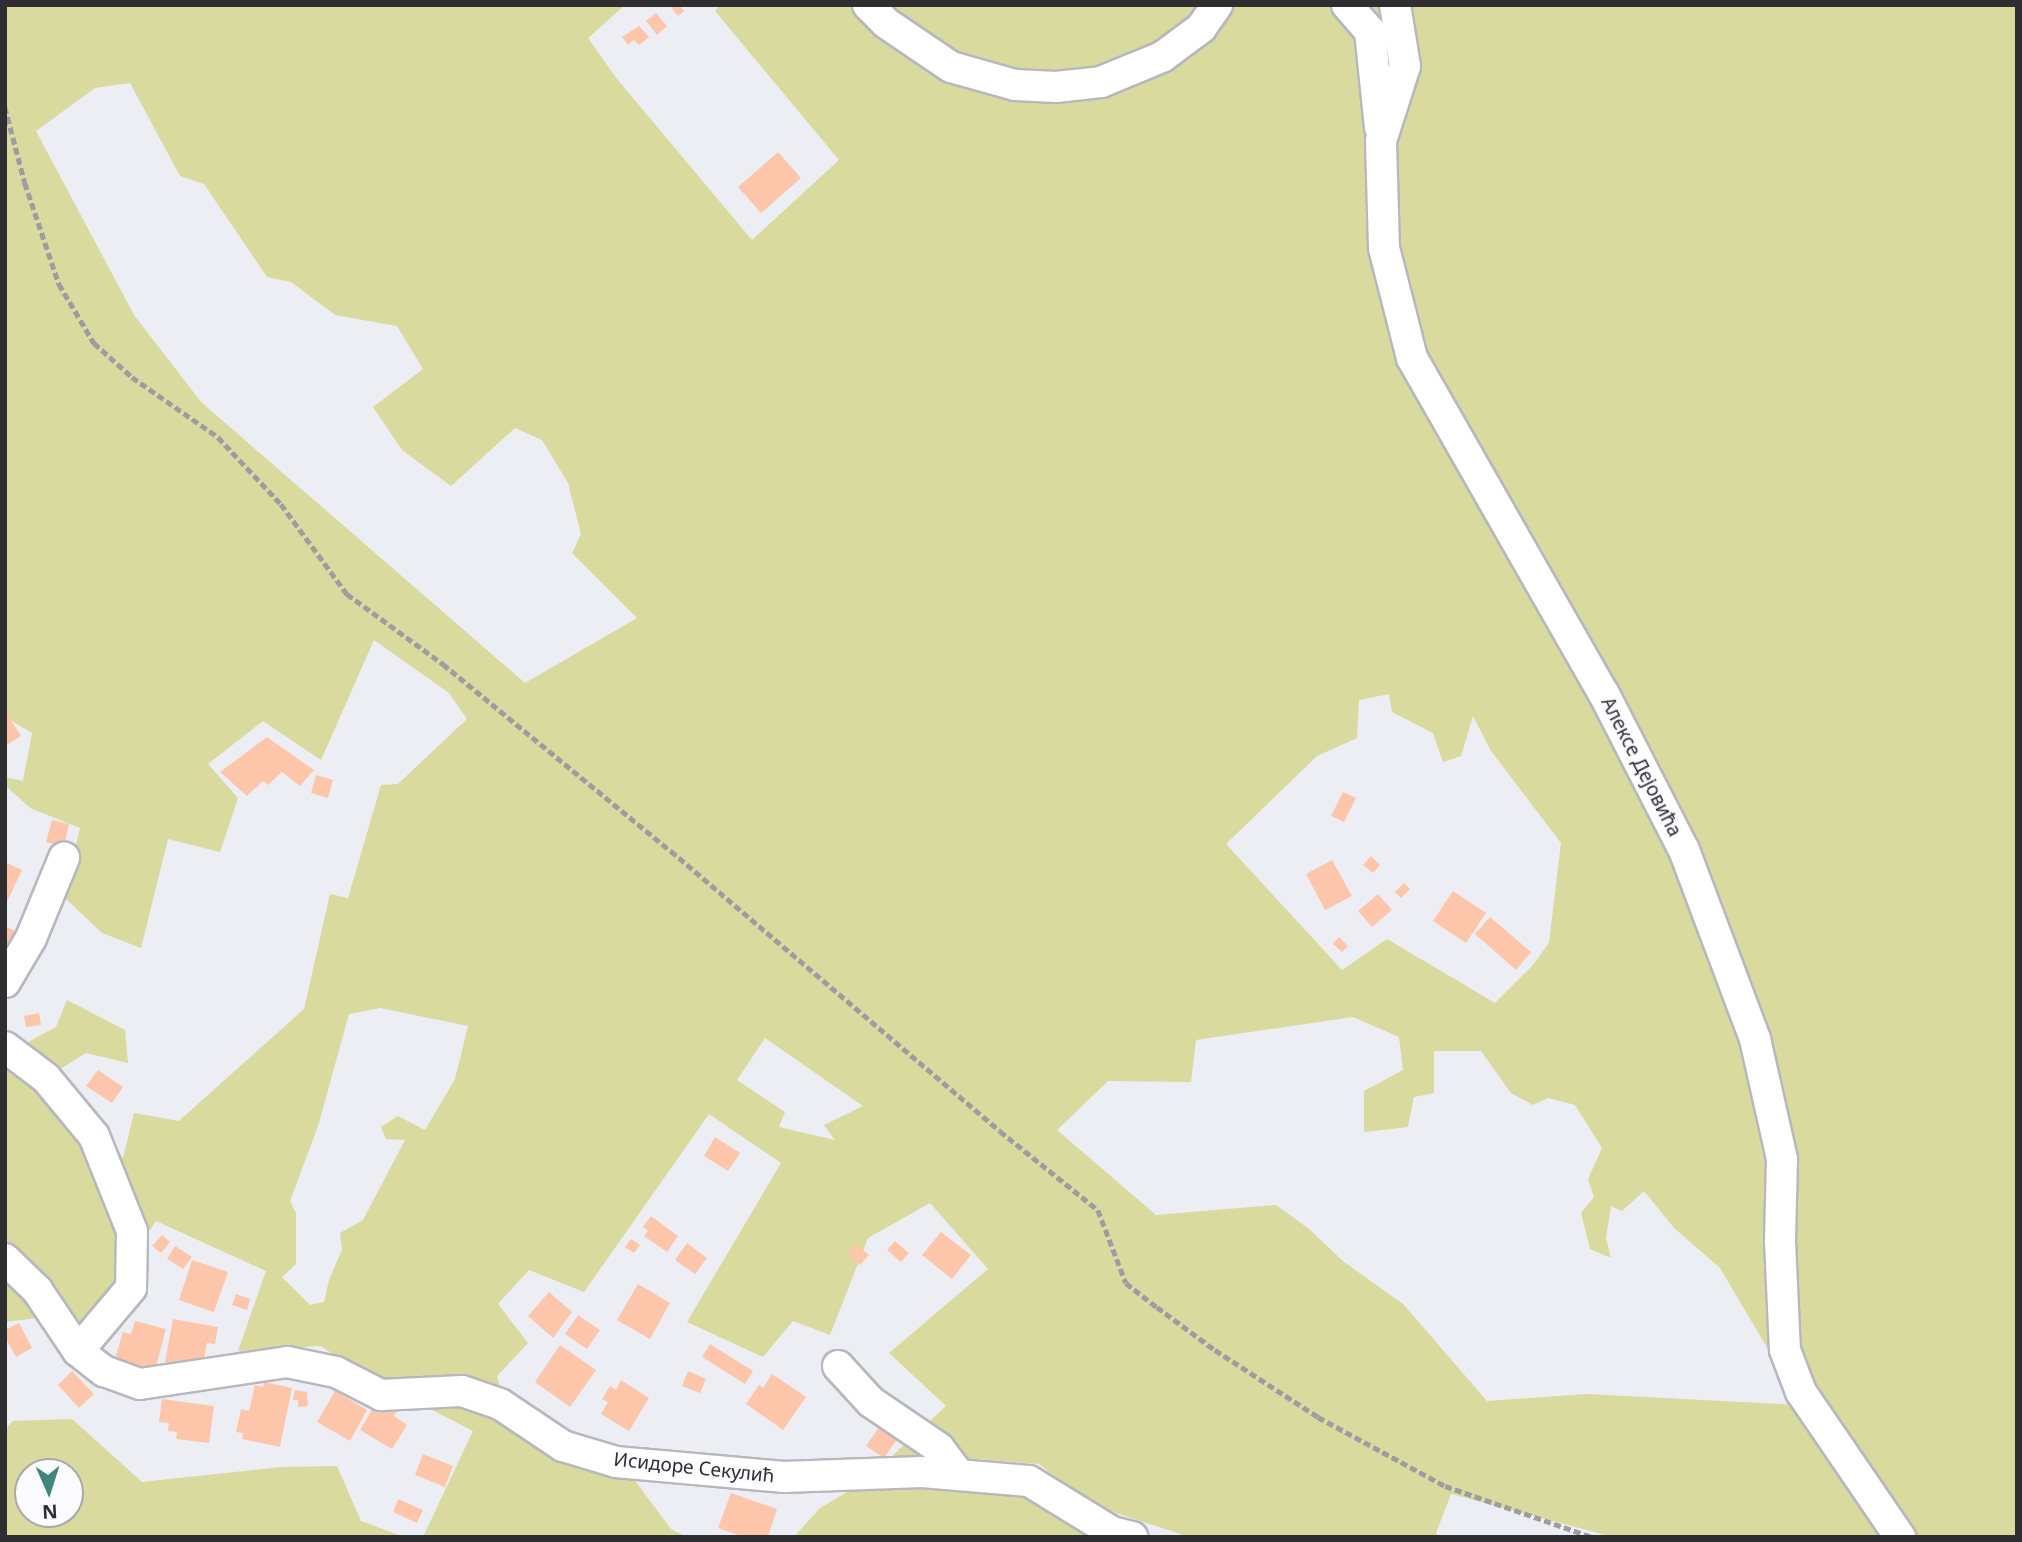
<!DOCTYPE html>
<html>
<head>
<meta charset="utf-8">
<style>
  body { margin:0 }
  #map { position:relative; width:2022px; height:1542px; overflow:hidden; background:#ededf4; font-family:"Noto Sans",sans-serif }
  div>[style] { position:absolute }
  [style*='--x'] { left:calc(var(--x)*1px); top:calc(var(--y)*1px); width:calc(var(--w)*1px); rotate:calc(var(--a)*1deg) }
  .green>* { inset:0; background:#d8da9e }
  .building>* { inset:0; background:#fdc6ab }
  .path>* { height:4.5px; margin-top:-2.25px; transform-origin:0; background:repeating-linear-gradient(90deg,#9c9ca1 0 7px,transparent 0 10.5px) }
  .roads { filter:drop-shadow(2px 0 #b7b7be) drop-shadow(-2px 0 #b7b7be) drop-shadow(0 2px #b7b7be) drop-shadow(0 -2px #b7b7be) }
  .minor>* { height:30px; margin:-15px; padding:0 15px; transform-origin:15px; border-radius:15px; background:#fff }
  span { translate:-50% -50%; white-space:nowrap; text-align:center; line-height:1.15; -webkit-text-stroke:5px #fbfaff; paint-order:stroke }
  .street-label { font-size:19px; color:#2e2e31 }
  .frame { position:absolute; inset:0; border:7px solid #2e2e31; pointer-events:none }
  .north { position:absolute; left:14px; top:1458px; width:70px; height:70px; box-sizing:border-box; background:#fbfaff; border:2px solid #a9a8ad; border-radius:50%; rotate:177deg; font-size:19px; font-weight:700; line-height:28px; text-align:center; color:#2e2e31 }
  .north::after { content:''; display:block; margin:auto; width:24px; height:32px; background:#41867c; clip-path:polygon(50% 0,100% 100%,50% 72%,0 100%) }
</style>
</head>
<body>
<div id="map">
  <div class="green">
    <div style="clip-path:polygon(evenodd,5px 5px,625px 5px,588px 38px,617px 79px,752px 240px,839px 160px,715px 11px,720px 5px,2017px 5px,2017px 1537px,1613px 1537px,1451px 1494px,1436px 1533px,1440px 1537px,1189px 1537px,1092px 1505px,1039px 1464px,976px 1459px,867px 1481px,1036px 1498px,1097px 1537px,794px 1537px,820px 1508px,864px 1482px,946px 1406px,889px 1353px,988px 1269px,930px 1203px,868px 1238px,830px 1335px,793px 1321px,763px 1357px,687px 1322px,781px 1163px,709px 1114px,584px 1292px,529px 1270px,498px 1304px,528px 1343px,497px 1376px,510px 1421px,633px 1478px,671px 1529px,687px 1537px,423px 1537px,473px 1431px,362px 1374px,321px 1346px,238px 1351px,266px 1271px,156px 1221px,81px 1332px,60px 1296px,37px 1318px,5px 1322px,5px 1042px,17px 1048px,56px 1027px,67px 1000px,125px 1030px,128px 1063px,86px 1053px,57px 1071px,123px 1158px,134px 1113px,179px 1121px,304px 1009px,330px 894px,348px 898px,381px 785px,398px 784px,467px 719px,449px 693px,374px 640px,321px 760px,263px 721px,208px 764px,238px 798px,220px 852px,168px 839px,141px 948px,102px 933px,64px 897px,80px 828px,30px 808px,5px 785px,5px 777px,23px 781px,32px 733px,5px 717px,5px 5px,130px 83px,180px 176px,204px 184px,267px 277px,291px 282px,335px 315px,397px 326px,423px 369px,373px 407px,402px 450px,451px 486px,515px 428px,542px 440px,568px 483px,581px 534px,572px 553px,637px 618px,525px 683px,201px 402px,134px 315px,36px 131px,95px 88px,130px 83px,5px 5px,1389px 694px,1392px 712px,1433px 733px,1443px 762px,1461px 756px,1473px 716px,1491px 751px,1561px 843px,1549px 943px,1533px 965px,1495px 1003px,1387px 939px,1342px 970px,1226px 844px,1317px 756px,1357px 738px,1359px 700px,1389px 694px,5px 5px,380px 1008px,468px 1026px,455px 1079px,425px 1130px,398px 1116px,381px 1127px,386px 1139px,405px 1140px,363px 1220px,340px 1233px,342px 1250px,329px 1280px,324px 1302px,310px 1305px,282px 1277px,296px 1264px,296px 1213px,290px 1201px,318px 1126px,349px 1014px,380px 1008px,5px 5px,1353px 1017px,1399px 1037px,1403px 1070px,1364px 1091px,1364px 1132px,1408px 1127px,1414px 1097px,1434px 1093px,1434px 1051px,1481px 1051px,1511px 1093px,1533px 1105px,1548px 1098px,1575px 1105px,1602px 1148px,1588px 1179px,1594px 1197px,1581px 1213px,1590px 1249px,1611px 1258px,1606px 1238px,1611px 1206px,1622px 1211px,1644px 1191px,1674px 1228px,1720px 1268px,1801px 1405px,1587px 1394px,1487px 1401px,1403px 1304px,1344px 1262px,1309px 1229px,1276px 1205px,1156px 1215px,1057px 1130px,1108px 1081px,1191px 1082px,1196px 1040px,1353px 1017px,5px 5px,765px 1038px,863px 1106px,824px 1125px,835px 1140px,779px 1127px,785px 1112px,737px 1080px,765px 1038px)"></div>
    <div style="clip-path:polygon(evenodd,72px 1419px,142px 1482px,281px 1467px,337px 1466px,361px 1521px,404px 1537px,5px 1537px,5px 1430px,13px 1421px,72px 1419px,70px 1472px,70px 1514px,28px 1514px,28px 1472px,70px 1472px)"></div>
  </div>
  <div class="building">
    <div style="clip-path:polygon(679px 5px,684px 11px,678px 16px,670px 6px)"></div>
    <div style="clip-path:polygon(656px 13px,667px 26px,657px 35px,646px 21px)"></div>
    <div style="clip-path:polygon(639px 26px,649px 37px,639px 45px,634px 40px,628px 45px,622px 37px)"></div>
    <div style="clip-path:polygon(778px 152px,801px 178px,761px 213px,738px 187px)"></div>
    <div style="clip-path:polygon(5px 711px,21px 736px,7px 745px,5px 743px)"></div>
    <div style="clip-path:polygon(267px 737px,314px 770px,300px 786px,282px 772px,268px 785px,263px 781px,247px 796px,220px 772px)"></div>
    <div style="clip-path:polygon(316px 775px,333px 780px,328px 798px,311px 793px)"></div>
    <div style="clip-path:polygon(1343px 792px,1356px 798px,1344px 822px,1331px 816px)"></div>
    <div style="clip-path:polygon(52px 820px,69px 824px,64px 847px,46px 842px)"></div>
    <div style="clip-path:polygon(1371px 856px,1380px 865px,1373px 873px,1363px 865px)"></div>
    <div style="clip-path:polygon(1332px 860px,1352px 896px,1325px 910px,1306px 874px)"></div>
    <div style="clip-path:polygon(5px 862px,22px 870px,5px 906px)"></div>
    <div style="clip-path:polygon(1404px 883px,1410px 889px,1401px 898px,1395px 892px)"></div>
    <div style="clip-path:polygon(1453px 891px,1486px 913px,1466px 943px,1433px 921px)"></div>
    <div style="clip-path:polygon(1378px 894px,1392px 910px,1372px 927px,1358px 911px)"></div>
    <div style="clip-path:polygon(1490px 917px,1531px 952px,1516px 970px,1475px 934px)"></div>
    <div style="clip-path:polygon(7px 927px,23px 935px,13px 955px,5px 951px)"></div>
    <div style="clip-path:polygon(1339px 937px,1348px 946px,1342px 952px,1333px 944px)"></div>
    <div style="clip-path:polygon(39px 1013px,41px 1025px,26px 1027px,24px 1016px)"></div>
    <div style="clip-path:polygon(98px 1070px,123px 1087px,112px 1103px,86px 1086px)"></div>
    <div style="clip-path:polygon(715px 1137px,740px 1153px,728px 1171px,704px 1156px)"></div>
    <div style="clip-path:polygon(651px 1216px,678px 1236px,667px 1252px,644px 1236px,648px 1231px,643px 1227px)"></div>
    <div style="clip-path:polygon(941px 1232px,971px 1255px,952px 1279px,922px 1255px)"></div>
    <div style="clip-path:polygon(162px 1235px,170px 1242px,161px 1253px,152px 1246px)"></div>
    <div style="clip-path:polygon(631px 1239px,640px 1245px,634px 1253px,625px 1247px)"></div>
    <div style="clip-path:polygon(895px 1241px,909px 1253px,901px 1262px,887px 1250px)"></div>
    <div style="clip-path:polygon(687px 1243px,707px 1258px,695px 1274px,675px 1260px)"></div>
    <div style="clip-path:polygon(855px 1244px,869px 1255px,860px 1265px,847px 1253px)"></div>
    <div style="clip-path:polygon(175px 1246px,192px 1257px,183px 1269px,167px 1259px)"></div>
    <div style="clip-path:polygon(192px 1260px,228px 1272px,214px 1312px,179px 1300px)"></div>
    <div style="clip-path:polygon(638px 1284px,670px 1303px,650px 1339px,617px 1320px)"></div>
    <div style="clip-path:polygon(549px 1292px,572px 1312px,553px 1338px,528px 1316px)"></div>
    <div style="clip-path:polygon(236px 1294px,250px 1299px,247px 1310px,232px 1305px)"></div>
    <div style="clip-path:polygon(578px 1315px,600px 1330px,587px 1349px,565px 1334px)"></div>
    <div style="clip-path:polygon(173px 1319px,218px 1327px,215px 1344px,207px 1343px,202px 1369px,165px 1362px)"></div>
    <div style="clip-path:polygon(135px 1321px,166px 1329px,155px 1370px,115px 1359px,123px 1332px,131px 1334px)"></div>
    <div style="clip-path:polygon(19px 1323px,32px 1348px,16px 1357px,5px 1337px,5px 1330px)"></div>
    <div style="clip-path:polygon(710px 1344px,753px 1371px,745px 1384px,702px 1357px)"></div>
    <div style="clip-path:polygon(560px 1345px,596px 1370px,570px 1407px,535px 1382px)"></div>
    <div style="clip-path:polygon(72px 1371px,94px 1394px,79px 1408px,58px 1385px)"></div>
    <div style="clip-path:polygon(688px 1371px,706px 1379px,700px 1393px,682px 1386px)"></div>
    <div style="clip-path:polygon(772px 1374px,806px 1397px,783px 1430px,746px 1404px,759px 1385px,763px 1388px)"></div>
    <div style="clip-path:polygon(621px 1380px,649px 1398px,629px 1431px,601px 1414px,608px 1402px,602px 1399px,610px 1386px,616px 1390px)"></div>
    <div style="clip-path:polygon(264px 1382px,292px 1388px,280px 1447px,242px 1439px,243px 1433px,236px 1432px,241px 1409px,249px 1411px,255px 1385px,263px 1387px)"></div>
    <div style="clip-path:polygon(295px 1390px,307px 1392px,308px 1406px,298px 1407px,298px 1400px,293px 1400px)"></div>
    <div style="clip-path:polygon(335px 1391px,367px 1410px,350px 1441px,317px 1422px)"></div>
    <div style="clip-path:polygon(162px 1399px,214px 1406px,209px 1443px,176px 1439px,177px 1432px,168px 1431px,169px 1423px,159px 1422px)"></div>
    <div style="clip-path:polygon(377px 1401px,396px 1412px,394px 1416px,407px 1425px,392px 1449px,360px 1430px)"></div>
    <div style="clip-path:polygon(882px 1423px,900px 1435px,884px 1458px,866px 1446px)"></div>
    <div style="clip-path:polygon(423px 1454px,453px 1466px,445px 1487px,415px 1475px)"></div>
    <div style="clip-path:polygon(731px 1493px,777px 1509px,768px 1537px,743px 1537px,718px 1528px)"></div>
    <div style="clip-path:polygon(398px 1499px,423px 1510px,417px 1523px,393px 1512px)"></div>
  </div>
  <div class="path">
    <div style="--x:5;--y:107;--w:79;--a:75.3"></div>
    <div style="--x:25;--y:183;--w:107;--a:71.4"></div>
    <div style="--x:59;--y:284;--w:69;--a:59.3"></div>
    <div style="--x:94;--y:343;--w:51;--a:41.8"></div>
    <div style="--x:132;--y:377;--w:105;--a:34.9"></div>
    <div style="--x:218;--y:437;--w:92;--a:46.8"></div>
    <div style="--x:281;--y:504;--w:112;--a:53.7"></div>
    <div style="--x:347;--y:594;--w:119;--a:36.1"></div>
    <div style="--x:443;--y:664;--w:295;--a:39.4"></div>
    <div style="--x:671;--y:851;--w:432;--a:40.4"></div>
    <div style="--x:1000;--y:1131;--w:126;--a:38.9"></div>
    <div style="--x:1098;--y:1210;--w:78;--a:69"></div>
    <div style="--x:1126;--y:1283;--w:39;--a:38"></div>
    <div style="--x:1157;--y:1307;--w:72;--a:36.6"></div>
    <div style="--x:1215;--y:1350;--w:123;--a:33"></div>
    <div style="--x:1318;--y:1417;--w:145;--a:28.5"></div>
    <div style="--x:1445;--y:1486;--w:156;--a:19.1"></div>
  </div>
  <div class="roads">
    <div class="minor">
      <div style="--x:868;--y:5;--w:25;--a:45"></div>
      <div style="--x:886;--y:23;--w:78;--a:34.1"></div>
      <div style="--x:951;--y:67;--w:66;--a:15.7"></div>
      <div style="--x:1015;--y:85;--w:41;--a:2.8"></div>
      <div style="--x:1056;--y:87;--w:45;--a:-6.3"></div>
      <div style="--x:1101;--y:82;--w:66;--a:-22.3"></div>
      <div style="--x:1162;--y:57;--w:49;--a:-36.6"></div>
      <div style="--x:1201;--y:28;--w:28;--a:-55"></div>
      <div style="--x:1347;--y:5;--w:35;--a:49"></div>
      <div style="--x:1370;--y:31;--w:97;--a:84.1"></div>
      <div style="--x:1395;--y:5;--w:62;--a:80.7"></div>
      <div style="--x:1405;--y:66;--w:79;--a:107.7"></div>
      <div style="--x:1381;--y:141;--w:107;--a:88.4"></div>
      <div style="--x:1384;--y:248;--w:114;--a:75.7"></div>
      <div style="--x:1412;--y:358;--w:387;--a:60.3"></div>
      <div style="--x:1604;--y:694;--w:175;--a:62.9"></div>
      <div style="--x:1684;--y:850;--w:202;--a:69.4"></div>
      <div style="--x:1755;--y:1039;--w:123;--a:77.3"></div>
      <div style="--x:1782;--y:1159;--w:82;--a:91.4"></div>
      <div style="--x:1780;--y:1241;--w:109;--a:87.4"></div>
      <div style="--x:1785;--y:1350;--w:45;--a:69.1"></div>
      <div style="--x:1801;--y:1392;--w:176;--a:55.7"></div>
      <div style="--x:5;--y:982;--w:51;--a:-59.4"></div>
      <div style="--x:31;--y:938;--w:87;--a:-67.6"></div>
      <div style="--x:5;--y:1047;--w:51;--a:37.1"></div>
      <div style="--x:46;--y:1078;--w:75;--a:50.4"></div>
      <div style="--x:94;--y:1136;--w:102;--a:68.2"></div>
      <div style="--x:132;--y:1231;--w:57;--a:91"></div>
      <div style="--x:131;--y:1288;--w:82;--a:130.1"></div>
      <div style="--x:5;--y:1259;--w:45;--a:44.1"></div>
      <div style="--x:37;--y:1290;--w:73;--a:56.1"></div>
      <div style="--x:78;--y:1351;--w:33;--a:38"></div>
      <div style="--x:104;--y:1371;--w:38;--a:20"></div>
      <div style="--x:140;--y:1384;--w:149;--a:-8.5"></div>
      <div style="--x:287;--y:1362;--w:50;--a:11.5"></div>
      <div style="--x:336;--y:1372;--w:51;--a:27.1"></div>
      <div style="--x:381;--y:1395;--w:81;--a:-2.8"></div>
      <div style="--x:462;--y:1391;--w:40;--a:18.9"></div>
      <div style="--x:500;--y:1404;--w:76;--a:33.7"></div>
      <div style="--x:563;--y:1446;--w:55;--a:16.8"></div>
      <div style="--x:616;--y:1462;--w:169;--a:5.1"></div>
      <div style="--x:784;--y:1477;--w:138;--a:-2.1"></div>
      <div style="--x:922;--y:1472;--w:107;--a:4.8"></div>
      <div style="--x:1029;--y:1481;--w:97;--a:31.6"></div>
      <div style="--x:1112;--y:1532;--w:21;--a:14"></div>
      <div style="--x:838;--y:1366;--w:49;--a:47.5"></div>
      <div style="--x:871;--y:1402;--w:82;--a:34.1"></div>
      <div style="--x:939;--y:1448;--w:34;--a:53"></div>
    </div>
  </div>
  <div class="street-label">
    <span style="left:1641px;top:767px;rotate:63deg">Алексе Дејовића</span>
    <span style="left:694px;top:1468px;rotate:6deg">Исидоре Секулић</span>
  </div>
  <div class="frame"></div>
  <div class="north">N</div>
</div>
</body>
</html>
